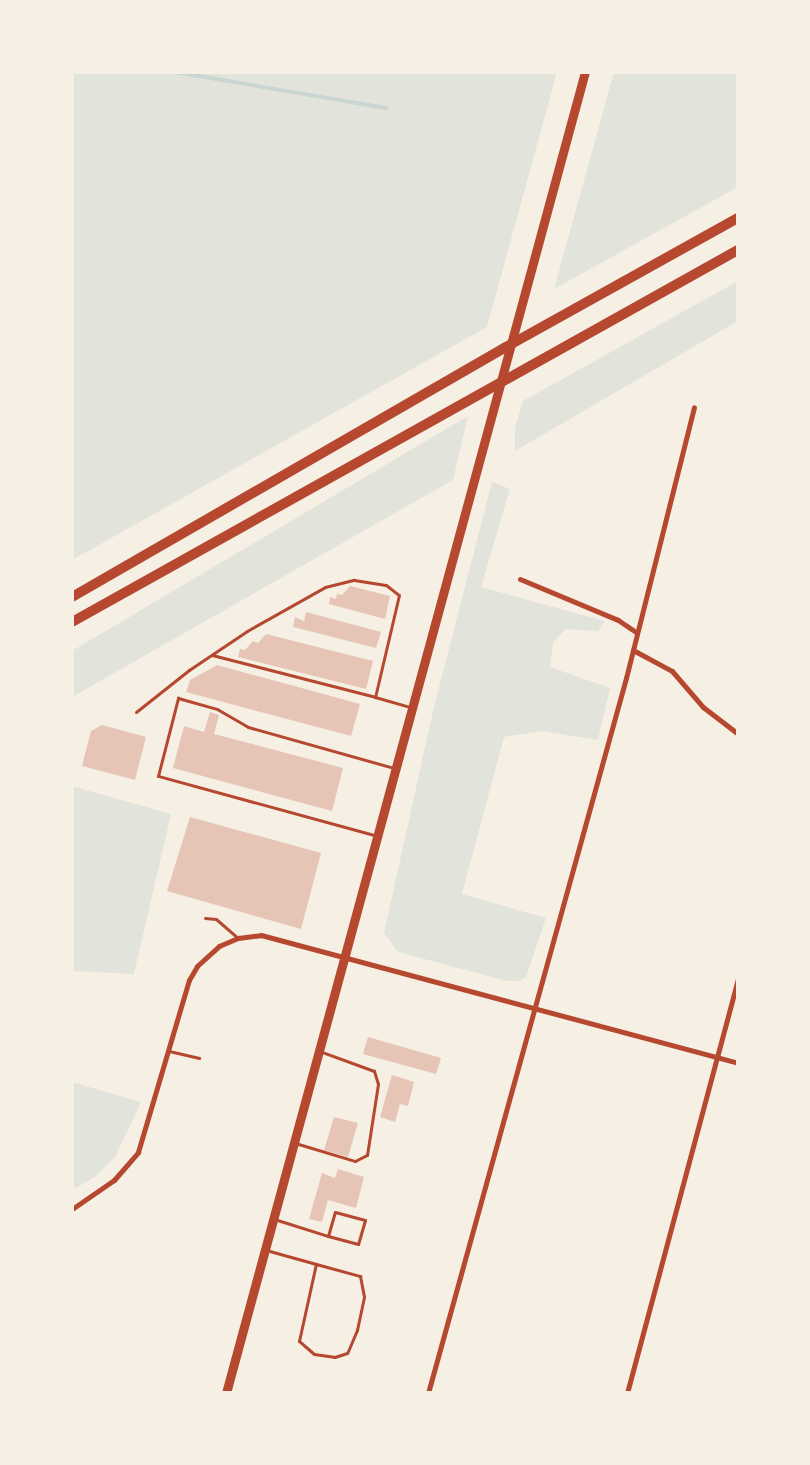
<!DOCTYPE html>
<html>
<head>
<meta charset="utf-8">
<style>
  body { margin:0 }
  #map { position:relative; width:810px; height:1465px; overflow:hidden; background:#f6efe4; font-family:Lora,serif }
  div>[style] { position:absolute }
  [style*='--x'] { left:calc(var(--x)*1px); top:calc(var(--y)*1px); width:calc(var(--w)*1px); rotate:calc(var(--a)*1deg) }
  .green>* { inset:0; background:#e2e4dc }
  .stream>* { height:4px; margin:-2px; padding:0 2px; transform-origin:2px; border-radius:2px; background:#c9d6d2 }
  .building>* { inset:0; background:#e6c5b7 }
  .service>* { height:3px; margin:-1.5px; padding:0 1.5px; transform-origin:1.5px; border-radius:1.5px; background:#b5482f }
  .minor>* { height:5px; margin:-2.5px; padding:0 2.5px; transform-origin:2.5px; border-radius:2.5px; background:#b5482f }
  .primary>* { height:9px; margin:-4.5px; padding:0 4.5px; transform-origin:4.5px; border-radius:4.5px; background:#b5482f }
  .motorway>* { height:10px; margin:-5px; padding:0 5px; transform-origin:5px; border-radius:5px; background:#b5482f }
  span { translate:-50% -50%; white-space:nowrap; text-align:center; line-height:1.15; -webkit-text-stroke:4.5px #f6efe4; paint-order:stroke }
  .frame { position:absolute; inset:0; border:74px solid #f6efe4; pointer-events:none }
</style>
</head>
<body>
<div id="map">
  <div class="green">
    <div style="clip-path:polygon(72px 72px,557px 72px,487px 327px,72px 560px)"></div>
    <div style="clip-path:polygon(614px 72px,738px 72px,738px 187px,554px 289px)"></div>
    <div style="clip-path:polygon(738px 281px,738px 321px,515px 451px,515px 427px,523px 401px)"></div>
    <div style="clip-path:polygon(468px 416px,453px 480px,72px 697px,72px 651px)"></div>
    <div style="clip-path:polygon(492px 482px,510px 489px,481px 587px,605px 621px,598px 631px,566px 629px,553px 642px,550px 667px,610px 688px,598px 740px,542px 731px,504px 737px,462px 894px,546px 918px,526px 977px,520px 981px,507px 981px,398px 952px,384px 933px,433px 711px)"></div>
    <div style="clip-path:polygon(72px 786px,171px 814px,134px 974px,72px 971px)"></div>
    <div style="clip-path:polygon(72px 1082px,141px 1102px,115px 1157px,95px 1177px,72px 1190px)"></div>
  </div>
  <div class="stream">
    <div style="--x:175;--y:72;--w:214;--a:9.7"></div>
  </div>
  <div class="building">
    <div style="clip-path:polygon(350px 586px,390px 596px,385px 619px,329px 604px,330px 597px,336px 599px,337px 594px,342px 595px)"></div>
    <div style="clip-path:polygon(306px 612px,381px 632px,376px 648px,293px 627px,295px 617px,304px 621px)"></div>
    <div style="clip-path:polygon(266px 634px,373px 661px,366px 689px,238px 657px,240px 649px,245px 650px,253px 641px,258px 643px)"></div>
    <div style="clip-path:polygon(217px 665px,360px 704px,351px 736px,186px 692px,190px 680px)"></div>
    <div style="clip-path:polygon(210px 712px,219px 715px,214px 734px,343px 768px,332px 811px,173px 768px,184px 726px,204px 732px)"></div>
    <div style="clip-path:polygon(102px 725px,146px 737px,135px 780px,82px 766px,91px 731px)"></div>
    <div style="clip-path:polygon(190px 817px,321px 853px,301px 929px,167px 891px)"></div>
    <div style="clip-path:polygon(368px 1037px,441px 1058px,436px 1074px,363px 1054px)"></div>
    <div style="clip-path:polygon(392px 1075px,414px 1082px,408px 1106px,400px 1104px,395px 1122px,380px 1117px)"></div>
    <div style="clip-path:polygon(334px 1117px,358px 1123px,348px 1157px,324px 1150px)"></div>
    <div style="clip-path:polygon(338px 1169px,364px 1177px,356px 1208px,328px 1200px,322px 1222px,309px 1219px,322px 1173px,335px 1178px)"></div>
  </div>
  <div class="service">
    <div style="--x:212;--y:655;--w:168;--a:14.4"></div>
    <div style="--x:136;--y:712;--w:68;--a:-38.4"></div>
    <div style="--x:189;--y:670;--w:70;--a:-33.9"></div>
    <div style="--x:247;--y:631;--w:90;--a:-29.4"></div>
    <div style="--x:325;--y:587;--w:30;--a:-14"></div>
    <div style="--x:354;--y:580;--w:32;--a:9"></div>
    <div style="--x:386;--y:585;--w:16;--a:38"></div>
    <div style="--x:399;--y:595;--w:105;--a:103.2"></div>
    <div style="--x:375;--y:697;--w:35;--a:16"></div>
    <div style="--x:374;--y:835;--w:224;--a:-164.7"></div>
    <div style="--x:158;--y:776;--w:81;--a:-75.6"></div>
    <div style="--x:178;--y:698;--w:41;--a:15.8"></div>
    <div style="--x:217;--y:709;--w:36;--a:30"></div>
    <div style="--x:248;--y:727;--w:152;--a:15.7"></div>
    <div style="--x:205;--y:918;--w:11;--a:5"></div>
    <div style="--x:216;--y:919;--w:28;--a:41"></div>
    <div style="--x:169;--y:1051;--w:31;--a:13"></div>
    <div style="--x:295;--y:1143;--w:63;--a:16.7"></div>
    <div style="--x:355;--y:1161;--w:13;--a:-27"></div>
    <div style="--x:367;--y:1155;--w:72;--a:-81.2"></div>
    <div style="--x:378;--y:1084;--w:14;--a:-107"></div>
    <div style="--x:374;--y:1071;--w:55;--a:-159.9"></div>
    <div style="--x:274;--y:1219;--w:57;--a:17.5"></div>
    <div style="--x:328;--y:1236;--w:25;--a:-74"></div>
    <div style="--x:335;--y:1212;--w:31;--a:15"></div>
    <div style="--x:365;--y:1220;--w:25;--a:106"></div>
    <div style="--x:358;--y:1244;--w:31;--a:-165"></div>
    <div style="--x:266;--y:1250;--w:52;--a:15.6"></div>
    <div style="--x:316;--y:1264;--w:46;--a:15.3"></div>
    <div style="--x:360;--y:1276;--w:21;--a:79"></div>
    <div style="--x:364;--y:1297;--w:34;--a:102"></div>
    <div style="--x:357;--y:1330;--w:25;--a:113"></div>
    <div style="--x:347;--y:1353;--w:13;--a:162"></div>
    <div style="--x:335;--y:1357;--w:21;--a:-172"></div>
    <div style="--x:314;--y:1354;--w:20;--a:-139"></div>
    <div style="--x:299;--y:1341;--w:79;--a:-77.6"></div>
  </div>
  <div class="minor">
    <div style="--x:520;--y:579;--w:106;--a:22.7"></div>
    <div style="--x:618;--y:620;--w:22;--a:34"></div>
    <div style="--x:633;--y:650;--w:44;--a:28.3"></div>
    <div style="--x:672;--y:671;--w:48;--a:49.3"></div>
    <div style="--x:703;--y:707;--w:44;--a:37.6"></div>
    <div style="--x:72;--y:1209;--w:51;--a:-34.6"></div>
    <div style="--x:114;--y:1180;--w:37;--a:-49"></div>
    <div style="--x:138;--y:1152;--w:179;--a:-73.5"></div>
    <div style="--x:189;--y:980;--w:16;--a:-60"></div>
    <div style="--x:197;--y:966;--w:30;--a:-42"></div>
    <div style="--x:219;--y:946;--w:21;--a:-23"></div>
    <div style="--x:238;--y:938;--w:23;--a:-7"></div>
    <div style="--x:261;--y:935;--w:494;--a:15"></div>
    <div style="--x:428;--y:1393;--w:742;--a:-74.52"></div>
    <div style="--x:626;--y:678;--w:279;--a:-75.9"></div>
    <div style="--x:627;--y:1393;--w:430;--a:-75"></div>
  </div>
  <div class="primary">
    <div style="--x:226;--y:1393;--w:1369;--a:-74.8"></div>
  </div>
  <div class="motorway">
    <div style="--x:72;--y:597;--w:501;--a:-29.94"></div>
    <div style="--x:506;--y:347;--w:265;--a:-29.1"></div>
    <div style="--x:72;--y:622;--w:763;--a:-29.19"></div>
  </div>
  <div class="frame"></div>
</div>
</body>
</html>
